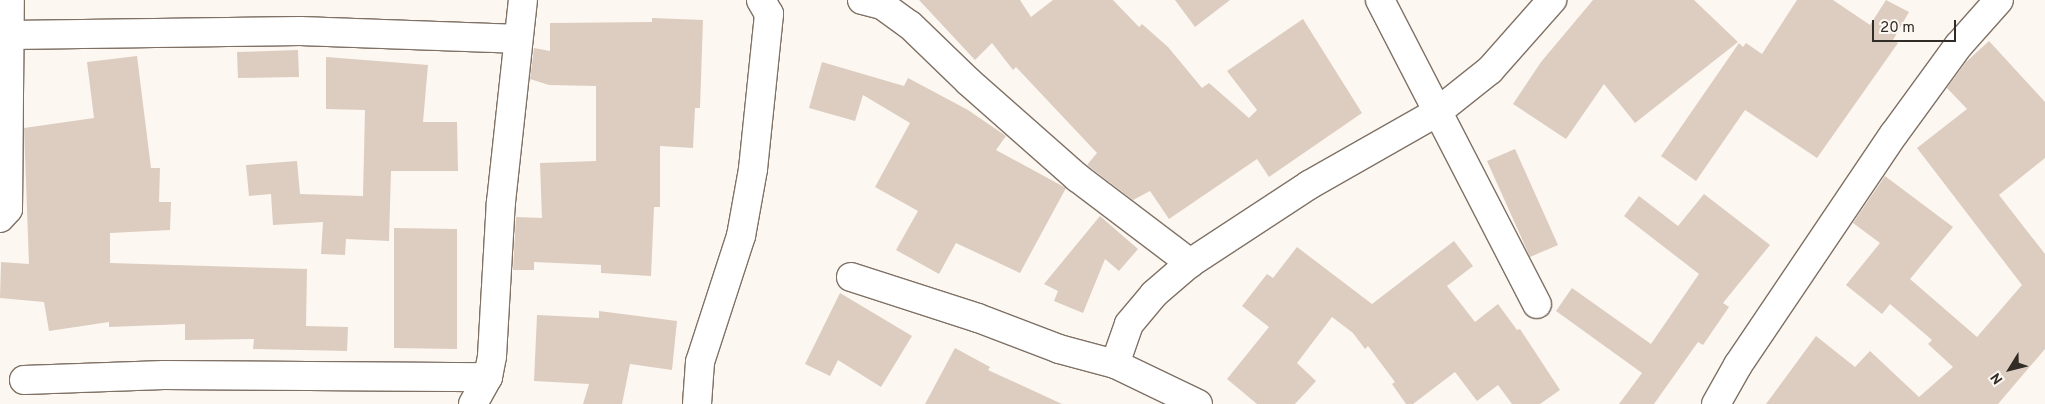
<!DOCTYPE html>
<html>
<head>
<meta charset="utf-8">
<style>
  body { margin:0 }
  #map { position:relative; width:2045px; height:404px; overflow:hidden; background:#fdf7f1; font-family:Overpass,sans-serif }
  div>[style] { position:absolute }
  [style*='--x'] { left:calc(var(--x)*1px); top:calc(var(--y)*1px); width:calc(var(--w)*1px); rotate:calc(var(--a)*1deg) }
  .building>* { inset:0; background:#ddcdc0 }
  .roads { filter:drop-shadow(1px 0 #7f7165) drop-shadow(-1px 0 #7f7165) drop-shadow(0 1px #7f7165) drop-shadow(0 -1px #7f7165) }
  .minor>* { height:28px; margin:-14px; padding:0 14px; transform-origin:14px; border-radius:14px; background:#fff }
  span { translate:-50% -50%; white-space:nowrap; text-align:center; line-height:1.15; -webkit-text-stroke:4px #fdf7f1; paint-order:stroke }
  .north { position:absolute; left:1985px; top:344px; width:50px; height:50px; -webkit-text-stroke:4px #fdf7f1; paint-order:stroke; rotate:234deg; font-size:14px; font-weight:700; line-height:20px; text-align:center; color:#322c27 }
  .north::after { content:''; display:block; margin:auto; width:18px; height:22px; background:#322c27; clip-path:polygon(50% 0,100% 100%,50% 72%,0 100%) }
  .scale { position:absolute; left:1872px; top:20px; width:84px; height:22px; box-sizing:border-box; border:2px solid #322c27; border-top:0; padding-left:6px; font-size:15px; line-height:18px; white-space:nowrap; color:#322c27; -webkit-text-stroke:4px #fdf7f1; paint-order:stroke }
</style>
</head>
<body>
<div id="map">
  <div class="building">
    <div style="clip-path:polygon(919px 0,1020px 0,1031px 17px,1053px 0,1113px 0,1139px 27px,1142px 24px,1168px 47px,1202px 88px,1209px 83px,1249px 118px,1257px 110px,1227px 71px,1303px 19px,1362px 113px,1269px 177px,1257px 159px,1169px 219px,1150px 191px,1133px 200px,1087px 165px,1097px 153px,1016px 67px,1013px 70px,992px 43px,975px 60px)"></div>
    <div style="clip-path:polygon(1175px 0,1230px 0,1195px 27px)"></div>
    <div style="clip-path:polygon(1593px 0,1694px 0,1738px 42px,1635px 123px,1604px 84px,1566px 139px,1513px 104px,1541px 62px)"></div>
    <div style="clip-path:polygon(1797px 0,1833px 0,1870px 25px,1886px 0,1909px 12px,1893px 40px,1898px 43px,1817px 158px,1745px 110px,1696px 181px,1661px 156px,1739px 43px,1743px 47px,1746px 43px,1762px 54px)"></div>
    <div style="clip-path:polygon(652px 18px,703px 20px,700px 108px,695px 108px,693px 148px,660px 146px,660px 207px,654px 207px,651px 276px,601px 273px,601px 265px,534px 262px,534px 270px,513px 270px,516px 217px,542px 218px,540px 163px,596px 161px,596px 86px,549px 85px,530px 79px,534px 48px,550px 51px,550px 23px,652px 22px)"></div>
    <div style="clip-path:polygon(1989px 41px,2045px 102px,2045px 158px,1999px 195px,2045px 254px,2045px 349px,1998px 404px,1766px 404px,1816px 336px,1855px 367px,1870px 351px,1919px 397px,1953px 367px,1928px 344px,1932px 340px,1890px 304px,1882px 314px,1846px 285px,1880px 243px,1853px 223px,1885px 176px,1953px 227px,1910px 279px,1977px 337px,2022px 285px,1917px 148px,1967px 109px,1947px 88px,1966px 62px)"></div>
    <div style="clip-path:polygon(298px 50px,299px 77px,238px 78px,237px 52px)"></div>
    <div style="clip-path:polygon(137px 56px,151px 168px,160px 168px,159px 202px,171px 202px,170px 230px,110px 233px,110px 263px,307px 269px,306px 326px,348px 327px,347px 351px,253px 349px,254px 339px,185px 340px,185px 324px,109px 327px,109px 322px,49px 331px,44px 302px,0 298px,1px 262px,29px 264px,24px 128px,94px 118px,87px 62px)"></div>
    <div style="clip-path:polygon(326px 57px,428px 65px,423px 122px,457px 122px,458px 171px,391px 171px,389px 241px,346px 239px,345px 255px,321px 254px,323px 222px,273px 225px,271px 194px,249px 196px,246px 165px,297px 161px,300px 194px,363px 196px,365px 110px,326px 109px)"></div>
    <div style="clip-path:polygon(822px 62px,904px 86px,908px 78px,968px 110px,1006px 136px,996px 150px,1066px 188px,1020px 273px,956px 243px,939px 274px,896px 250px,918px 211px,875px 187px,910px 123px,863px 95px,855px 121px,809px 108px)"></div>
    <div style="clip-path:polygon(1515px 149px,1558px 245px,1530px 257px,1487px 161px)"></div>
    <div style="clip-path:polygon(1704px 194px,1770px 245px,1723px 303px,1729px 307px,1703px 345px,1698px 342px,1654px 404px,1619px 404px,1642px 373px,1556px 311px,1572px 288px,1651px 344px,1699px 274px,1624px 216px,1639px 196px,1678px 226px)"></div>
    <div style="clip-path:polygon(1100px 216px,1138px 249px,1119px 271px,1105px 259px,1083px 313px,1054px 301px,1058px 291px,1044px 284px)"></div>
    <div style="clip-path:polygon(394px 228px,457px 229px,457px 349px,394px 348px)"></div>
    <div style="clip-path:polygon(1454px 241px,1473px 266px,1447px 286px,1475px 322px,1498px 304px,1517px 330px,1520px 329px,1560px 390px,1540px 404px,1512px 404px,1498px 385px,1477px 401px,1455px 372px,1413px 404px,1406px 404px,1392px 384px,1395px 382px,1368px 346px,1365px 349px,1353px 333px,1332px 317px,1297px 363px,1316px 381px,1295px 404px,1257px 404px,1227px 379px,1269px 327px,1242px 306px,1267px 274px,1273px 278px,1297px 247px,1372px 304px)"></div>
    <div style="clip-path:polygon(840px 293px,912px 336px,881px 387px,838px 360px,830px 376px,805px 364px)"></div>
    <div style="clip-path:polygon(599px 311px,677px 321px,672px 370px,630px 364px,622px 404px,583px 404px,589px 384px,534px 381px,537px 315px,599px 318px)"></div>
    <div style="clip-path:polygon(955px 348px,990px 367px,988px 370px,1062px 404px,925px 404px)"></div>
  </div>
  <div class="roads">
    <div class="minor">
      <div style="--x:862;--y:0;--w:21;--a:14"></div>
      <div style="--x:882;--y:5;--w:34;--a:36"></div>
      <div style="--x:910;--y:25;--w:82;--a:44"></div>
      <div style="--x:969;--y:82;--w:145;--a:41.4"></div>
      <div style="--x:1078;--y:178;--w:141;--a:37.2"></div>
      <div style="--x:1380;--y:0;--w:342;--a:62.7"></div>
      <div style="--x:10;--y:35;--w:290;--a:-0.8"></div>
      <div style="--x:300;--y:31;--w:218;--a:2.1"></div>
      <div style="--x:0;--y:218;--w:12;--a:-48"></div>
      <div style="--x:8;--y:209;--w:209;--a:-89.5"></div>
      <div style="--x:851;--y:277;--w:133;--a:17.9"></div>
      <div style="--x:978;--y:318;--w:87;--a:20.9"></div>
      <div style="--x:1059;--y:349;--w:58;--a:15"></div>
      <div style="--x:1115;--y:364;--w:92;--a:25.7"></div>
      <div style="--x:1115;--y:364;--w:42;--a:-70.7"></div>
      <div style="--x:1129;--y:324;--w:39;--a:-50"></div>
      <div style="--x:1154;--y:294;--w:48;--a:-40.7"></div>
      <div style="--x:1190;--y:263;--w:142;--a:-33.2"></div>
      <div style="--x:1309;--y:185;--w:146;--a:-29.6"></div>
      <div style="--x:1436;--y:113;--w:69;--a:-38.5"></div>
      <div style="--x:1490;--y:70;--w:94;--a:-48.5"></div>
      <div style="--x:24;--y:380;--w:140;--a:-2"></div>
      <div style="--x:164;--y:375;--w:324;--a:0.4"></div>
      <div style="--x:473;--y:404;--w:31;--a:-61"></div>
      <div style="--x:488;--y:377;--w:21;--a:-79"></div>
      <div style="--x:492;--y:356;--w:154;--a:-86.7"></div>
      <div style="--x:501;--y:202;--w:203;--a:-83.8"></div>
      <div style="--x:697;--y:404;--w:42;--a:-85.9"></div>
      <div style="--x:700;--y:362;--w:133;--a:-72"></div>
      <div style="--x:741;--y:236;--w:68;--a:-79.8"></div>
      <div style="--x:753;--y:169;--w:156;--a:-84.1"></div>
      <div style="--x:769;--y:14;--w:16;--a:-120"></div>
      <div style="--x:1716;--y:404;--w:45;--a:-60.6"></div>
      <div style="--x:1738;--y:365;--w:279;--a:-56"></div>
      <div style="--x:1894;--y:134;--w:110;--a:-53.9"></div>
      <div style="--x:1959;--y:45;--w:60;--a:-48.4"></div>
    </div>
  </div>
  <div class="north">N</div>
  <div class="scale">20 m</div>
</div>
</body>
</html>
